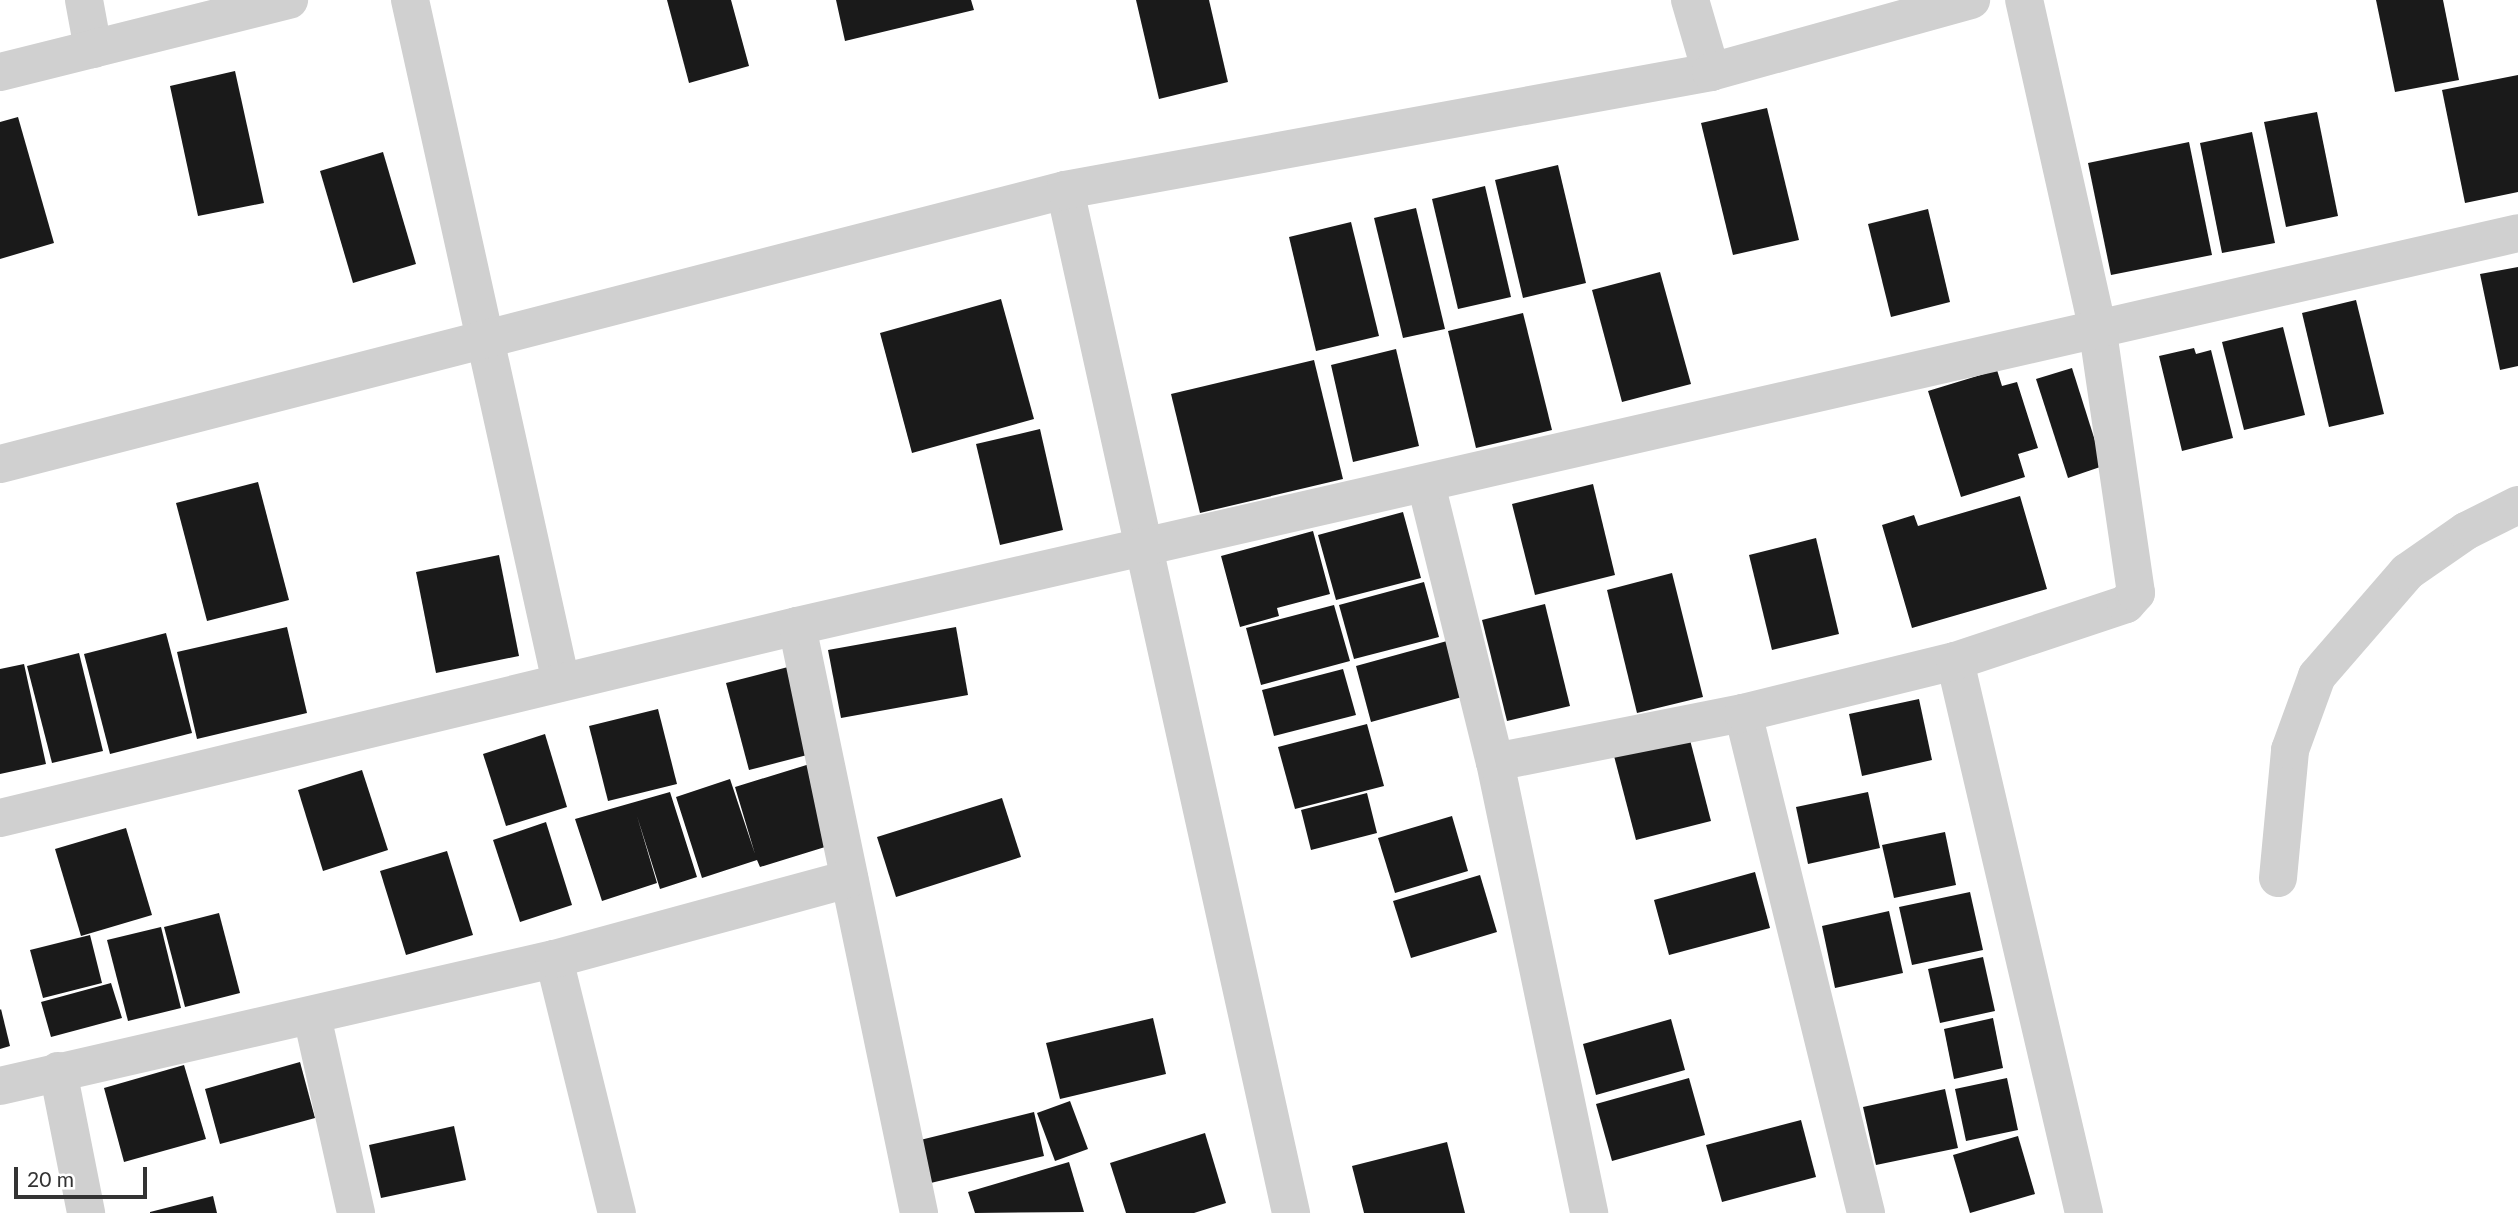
<!DOCTYPE html>
<html>
<head>
<meta charset="utf-8">
<style>
  body { margin:0 }
  #map { position:relative; width:2518px; height:1213px; overflow:hidden; background:#fff; font-family:Lato,sans-serif }
  div>[style] { position:absolute }
  [style*='--x'] { left:calc(var(--x)*1px); top:calc(var(--y)*1px); width:calc(var(--w)*1px); rotate:calc(var(--a)*1deg) }
  .building>* { inset:0; background:#1a1a1a }
  .street>* { height:38px; margin:-19px; padding:0 19px; transform-origin:19px; border-radius:19px; background:#d0d0d0 }
  span { translate:-50% -50%; white-space:nowrap; text-align:center; line-height:1.15; -webkit-text-stroke:7px #fff; paint-order:stroke }
  .scale { position:absolute; left:14px; top:1167px; width:133px; height:32px; box-sizing:border-box; border:4px solid #333; border-top:0; padding-left:9px; font-size:21px; line-height:24px; white-space:nowrap; color:#333; -webkit-text-stroke:5px #fff; paint-order:stroke }
</style>
</head>
<body>
<div id="map">
  <div class="building">
    <div style="clip-path:polygon(667px 0,731px 0,749px 66px,689px 83px)"></div>
    <div style="clip-path:polygon(836px 0,971px 0,974px 10px,845px 41px)"></div>
    <div style="clip-path:polygon(1136px 0,1209px 0,1228px 82px,1159px 99px)"></div>
    <div style="clip-path:polygon(2376px 0,2443px 0,2459px 80px,2395px 92px)"></div>
    <div style="clip-path:polygon(235px 71px,264px 203px,198px 216px,170px 86px)"></div>
    <div style="clip-path:polygon(2518px 75px,2518px 192px,2465px 203px,2442px 90px)"></div>
    <div style="clip-path:polygon(1767px 108px,1799px 240px,1733px 255px,1701px 123px)"></div>
    <div style="clip-path:polygon(2317px 112px,2338px 216px,2286px 227px,2264px 122px)"></div>
    <div style="clip-path:polygon(18px 117px,54px 243px,0 259px,0 122px)"></div>
    <div style="clip-path:polygon(2252px 132px,2275px 243px,2222px 253px,2200px 143px)"></div>
    <div style="clip-path:polygon(2189px 142px,2212px 255px,2111px 275px,2088px 163px)"></div>
    <div style="clip-path:polygon(383px 152px,416px 264px,353px 283px,320px 171px)"></div>
    <div style="clip-path:polygon(1558px 165px,1586px 283px,1523px 298px,1495px 180px)"></div>
    <div style="clip-path:polygon(1485px 186px,1511px 297px,1458px 309px,1432px 199px)"></div>
    <div style="clip-path:polygon(1416px 208px,1445px 329px,1403px 338px,1374px 218px)"></div>
    <div style="clip-path:polygon(1928px 209px,1950px 302px,1891px 317px,1868px 224px)"></div>
    <div style="clip-path:polygon(1351px 222px,1379px 336px,1316px 351px,1289px 237px)"></div>
    <div style="clip-path:polygon(2518px 267px,2518px 366px,2500px 370px,2480px 274px)"></div>
    <div style="clip-path:polygon(1660px 272px,1691px 384px,1622px 402px,1592px 290px)"></div>
    <div style="clip-path:polygon(1001px 299px,1034px 419px,912px 453px,880px 333px)"></div>
    <div style="clip-path:polygon(2356px 300px,2384px 414px,2329px 427px,2302px 313px)"></div>
    <div style="clip-path:polygon(1523px 313px,1552px 430px,1476px 448px,1448px 331px)"></div>
    <div style="clip-path:polygon(2283px 327px,2305px 415px,2244px 430px,2222px 342px)"></div>
    <div style="clip-path:polygon(2194px 348px,2196px 354px,2211px 350px,2233px 438px,2182px 451px,2159px 356px)"></div>
    <div style="clip-path:polygon(1396px 349px,1419px 446px,1353px 462px,1331px 365px)"></div>
    <div style="clip-path:polygon(1314px 360px,1343px 479px,1200px 513px,1171px 394px)"></div>
    <div style="clip-path:polygon(2072px 368px,2103px 466px,2068px 478px,2036px 379px)"></div>
    <div style="clip-path:polygon(1997px 370px,2002px 386px,2017px 382px,2038px 448px,2018px 454px,2025px 477px,1961px 497px,1928px 391px)"></div>
    <div style="clip-path:polygon(1040px 429px,1063px 530px,1000px 545px,976px 444px)"></div>
    <div style="clip-path:polygon(258px 482px,289px 600px,207px 621px,176px 503px)"></div>
    <div style="clip-path:polygon(1593px 484px,1615px 575px,1535px 595px,1512px 504px)"></div>
    <div style="clip-path:polygon(2020px 496px,2047px 589px,1912px 628px,1882px 525px,1914px 515px,1918px 526px)"></div>
    <div style="clip-path:polygon(1403px 512px,1421px 578px,1336px 600px,1318px 535px)"></div>
    <div style="clip-path:polygon(1313px 531px,1330px 594px,1277px 608px,1279px 616px,1240px 627px,1221px 556px)"></div>
    <div style="clip-path:polygon(1816px 538px,1839px 634px,1772px 650px,1749px 555px)"></div>
    <div style="clip-path:polygon(499px 555px,519px 656px,436px 673px,416px 572px)"></div>
    <div style="clip-path:polygon(1672px 573px,1703px 697px,1637px 713px,1607px 590px)"></div>
    <div style="clip-path:polygon(1424px 582px,1439px 637px,1354px 659px,1339px 605px)"></div>
    <div style="clip-path:polygon(1545px 604px,1570px 706px,1507px 721px,1482px 620px)"></div>
    <div style="clip-path:polygon(1334px 605px,1350px 661px,1261px 685px,1246px 628px)"></div>
    <div style="clip-path:polygon(287px 627px,307px 713px,197px 739px,177px 652px)"></div>
    <div style="clip-path:polygon(956px 627px,968px 695px,841px 718px,828px 650px)"></div>
    <div style="clip-path:polygon(166px 633px,192px 733px,110px 754px,84px 654px)"></div>
    <div style="clip-path:polygon(1447px 641px,1462px 697px,1371px 722px,1356px 666px)"></div>
    <div style="clip-path:polygon(79px 653px,103px 751px,52px 763px,27px 666px)"></div>
    <div style="clip-path:polygon(24px 664px,46px 764px,0 774px,0 669px)"></div>
    <div style="clip-path:polygon(788px 667px,811px 754px,749px 770px,726px 683px)"></div>
    <div style="clip-path:polygon(1343px 669px,1356px 715px,1274px 736px,1262px 690px)"></div>
    <div style="clip-path:polygon(1919px 699px,1932px 760px,1862px 776px,1849px 714px)"></div>
    <div style="clip-path:polygon(658px 709px,677px 784px,608px 801px,589px 726px)"></div>
    <div style="clip-path:polygon(1367px 724px,1384px 786px,1295px 809px,1278px 747px)"></div>
    <div style="clip-path:polygon(545px 734px,567px 807px,506px 826px,483px 754px)"></div>
    <div style="clip-path:polygon(1689px 736px,1711px 821px,1636px 840px,1614px 756px)"></div>
    <div style="clip-path:polygon(813px 763px,838px 843px,760px 867px,757px 860px,702px 878px,676px 797px,730px 779px,755px 854px,735px 787px)"></div>
    <div style="clip-path:polygon(362px 770px,388px 850px,323px 871px,298px 790px)"></div>
    <div style="clip-path:polygon(670px 792px,697px 877px,660px 889px,637px 816px,657px 883px,602px 901px,575px 819px)"></div>
    <div style="clip-path:polygon(1868px 792px,1880px 848px,1808px 864px,1796px 807px)"></div>
    <div style="clip-path:polygon(1367px 793px,1377px 833px,1311px 850px,1301px 810px)"></div>
    <div style="clip-path:polygon(1002px 798px,1021px 857px,896px 897px,877px 837px)"></div>
    <div style="clip-path:polygon(1452px 816px,1468px 871px,1395px 893px,1378px 838px)"></div>
    <div style="clip-path:polygon(546px 822px,572px 905px,520px 922px,493px 840px)"></div>
    <div style="clip-path:polygon(126px 828px,152px 915px,81px 936px,55px 849px)"></div>
    <div style="clip-path:polygon(1945px 832px,1956px 885px,1894px 898px,1882px 845px)"></div>
    <div style="clip-path:polygon(447px 851px,473px 935px,406px 955px,380px 871px)"></div>
    <div style="clip-path:polygon(1755px 872px,1770px 928px,1669px 955px,1654px 900px)"></div>
    <div style="clip-path:polygon(1480px 875px,1497px 932px,1411px 958px,1393px 901px)"></div>
    <div style="clip-path:polygon(1970px 892px,1983px 950px,1912px 965px,1899px 907px)"></div>
    <div style="clip-path:polygon(1889px 911px,1903px 973px,1835px 988px,1822px 926px)"></div>
    <div style="clip-path:polygon(219px 913px,240px 993px,185px 1007px,164px 927px)"></div>
    <div style="clip-path:polygon(161px 927px,181px 1008px,128px 1021px,107px 940px)"></div>
    <div style="clip-path:polygon(90px 935px,102px 983px,43px 998px,30px 950px)"></div>
    <div style="clip-path:polygon(1983px 957px,1995px 1011px,1940px 1023px,1928px 969px)"></div>
    <div style="clip-path:polygon(111px 983px,122px 1018px,51px 1037px,41px 1002px)"></div>
    <div style="clip-path:polygon(1px 1009px,10px 1046px,0 1049px,0 1010px)"></div>
    <div style="clip-path:polygon(1153px 1018px,1166px 1074px,1060px 1099px,1046px 1043px)"></div>
    <div style="clip-path:polygon(1993px 1018px,2003px 1068px,1954px 1079px,1944px 1029px)"></div>
    <div style="clip-path:polygon(1671px 1019px,1685px 1070px,1596px 1095px,1583px 1044px)"></div>
    <div style="clip-path:polygon(300px 1062px,315px 1118px,220px 1144px,205px 1089px)"></div>
    <div style="clip-path:polygon(184px 1065px,206px 1139px,124px 1162px,104px 1088px)"></div>
    <div style="clip-path:polygon(1689px 1078px,1705px 1135px,1612px 1161px,1596px 1104px)"></div>
    <div style="clip-path:polygon(2007px 1078px,2018px 1130px,1966px 1141px,1955px 1089px)"></div>
    <div style="clip-path:polygon(1945px 1089px,1958px 1148px,1876px 1165px,1863px 1107px)"></div>
    <div style="clip-path:polygon(1070px 1101px,1088px 1149px,1055px 1161px,1037px 1113px)"></div>
    <div style="clip-path:polygon(1034px 1112px,1044px 1156px,918px 1186px,908px 1143px)"></div>
    <div style="clip-path:polygon(1801px 1120px,1816px 1177px,1722px 1202px,1706px 1145px)"></div>
    <div style="clip-path:polygon(454px 1126px,466px 1180px,381px 1198px,369px 1145px)"></div>
    <div style="clip-path:polygon(1205px 1133px,1226px 1203px,1194px 1213px,1126px 1213px,1110px 1163px)"></div>
    <div style="clip-path:polygon(2018px 1136px,2035px 1194px,1970px 1213px,1953px 1155px)"></div>
    <div style="clip-path:polygon(1447px 1142px,1465px 1213px,1364px 1213px,1352px 1166px)"></div>
    <div style="clip-path:polygon(1069px 1162px,1084px 1212px,975px 1213px,968px 1192px)"></div>
    <div style="clip-path:polygon(213px 1196px,217px 1213px,150px 1213px,150px 1212px)"></div>
  </div>
  <div class="street">
    <div style="--x:84;--y:0;--w:50;--a:79.6"></div>
    <div style="--x:410;--y:0;--w:699;--a:77.52"></div>
    <div style="--x:1690;--y:0;--w:75;--a:73.7"></div>
    <div style="--x:0;--y:72;--w:298;--a:-14"></div>
    <div style="--x:1065;--y:190;--w:1048;--a:77.54"></div>
    <div style="--x:0;--y:464;--w:1100;--a:-14.43"></div>
    <div style="--x:1065;--y:190;--w:657;--a:-10.35"></div>
    <div style="--x:1711;--y:72;--w:270;--a:-15.5"></div>
    <div style="--x:1426;--y:484;--w:286;--a:76.1"></div>
    <div style="--x:1495;--y:762;--w:461;--a:78.2"></div>
    <div style="--x:797;--y:626;--w:600;--a:78.26"></div>
    <div style="--x:1955;--y:661;--w:567;--a:76.85"></div>
    <div style="--x:1743;--y:713;--w:515;--a:76.18"></div>
    <div style="--x:1495;--y:762;--w:253;--a:-11.2"></div>
    <div style="--x:1743;--y:713;--w:218;--a:-13.8"></div>
    <div style="--x:1955;--y:661;--w:180;--a:-18.4"></div>
    <div style="--x:2126;--y:604;--w:15;--a:-48"></div>
    <div style="--x:2136;--y:593;--w:270;--a:-98.3"></div>
    <div style="--x:2097;--y:326;--w:334;--a:-102.6"></div>
    <div style="--x:0;--y:818;--w:820;--a:-13.54"></div>
    <div style="--x:797;--y:626;--w:1765;--a:-12.86"></div>
    <div style="--x:2278;--y:878;--w:129;--a:-84.6"></div>
    <div style="--x:2290;--y:750;--w:79;--a:-70"></div>
    <div style="--x:2317;--y:676;--w:138;--a:-49.1"></div>
    <div style="--x:2407;--y:572;--w:72;--a:-34.8"></div>
    <div style="--x:2466;--y:531;--w:58;--a:-26.6"></div>
    <div style="--x:554;--y:959;--w:262;--a:76.1"></div>
    <div style="--x:312;--y:1016;--w:202;--a:77.4"></div>
    <div style="--x:58;--y:1071;--w:145;--a:78.8"></div>
    <div style="--x:0;--y:1086;--w:568;--a:-12.91"></div>
    <div style="--x:554;--y:959;--w:306;--a:-15.2"></div>
  </div>
  <div class="scale">20 m</div>
</div>
</body>
</html>
